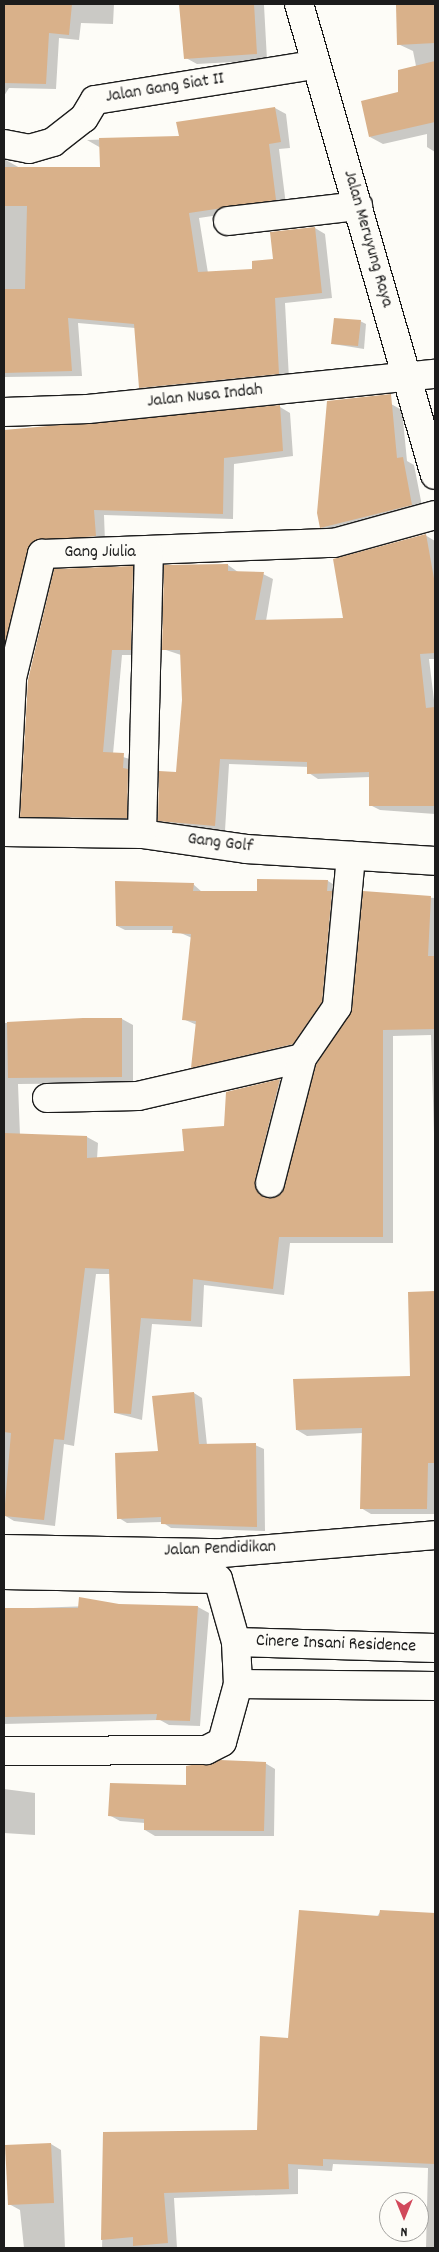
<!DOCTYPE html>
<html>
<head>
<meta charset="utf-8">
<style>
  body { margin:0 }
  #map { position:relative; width:439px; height:2252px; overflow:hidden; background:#fdfcf7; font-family:Dekko,sans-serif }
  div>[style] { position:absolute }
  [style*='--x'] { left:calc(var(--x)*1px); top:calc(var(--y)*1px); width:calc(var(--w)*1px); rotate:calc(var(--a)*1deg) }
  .shadow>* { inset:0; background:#0003 }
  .building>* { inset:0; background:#d9b18a }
  .roads { filter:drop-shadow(1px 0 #1c1c1c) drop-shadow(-1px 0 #1c1c1c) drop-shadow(0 1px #1c1c1c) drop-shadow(0 -1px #1c1c1c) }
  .street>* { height:28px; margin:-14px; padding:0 14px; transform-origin:14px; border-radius:14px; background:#fdfcf7 }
  .secondary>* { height:28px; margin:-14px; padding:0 14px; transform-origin:14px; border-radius:14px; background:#fdfcf7 }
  span { translate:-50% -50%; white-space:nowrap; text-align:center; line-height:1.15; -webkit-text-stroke:4.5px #fdfcf7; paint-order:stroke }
  .street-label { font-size:18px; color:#1c1c1c }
  .frame { position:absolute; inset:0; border:5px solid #1c1c1c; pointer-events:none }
  .north { position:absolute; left:379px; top:2192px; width:50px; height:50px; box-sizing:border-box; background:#fdfcf7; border:1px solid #a3a29f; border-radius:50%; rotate:180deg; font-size:14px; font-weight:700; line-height:20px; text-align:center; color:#1c1c1c }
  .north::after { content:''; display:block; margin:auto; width:18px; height:22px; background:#d1495b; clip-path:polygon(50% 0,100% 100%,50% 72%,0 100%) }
</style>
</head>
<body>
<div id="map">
  <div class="shadow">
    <div style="clip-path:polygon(4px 4px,114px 4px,113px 24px,81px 23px,79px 40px,59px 38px,56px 89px,9px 88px,4px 96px)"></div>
    <div style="clip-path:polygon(183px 4px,269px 4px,264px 5px,267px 60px,197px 64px,186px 58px)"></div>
    <div style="clip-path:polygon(397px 4px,435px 4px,435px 152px,427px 147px,427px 134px,383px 144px,370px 137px,416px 66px,413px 51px,398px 44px)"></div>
    <div style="clip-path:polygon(275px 108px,286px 114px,290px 148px,279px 149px,286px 205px,199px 218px,208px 273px,254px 270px,274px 260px,315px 228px,325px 234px,332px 298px,285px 303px,289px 379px,151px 393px,140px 387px,135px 328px,78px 323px,82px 376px,4px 377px,4px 159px,20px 168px,101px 168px,115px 156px,87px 140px,181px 137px)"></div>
    <div style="clip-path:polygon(360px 321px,366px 324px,364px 349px,333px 344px)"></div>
    <div style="clip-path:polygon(391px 404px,402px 410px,407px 461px,414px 465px,423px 511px,332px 533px,321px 527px)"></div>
    <div style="clip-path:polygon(280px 407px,290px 413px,293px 456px,234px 464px,233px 519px,104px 515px,105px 542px,42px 548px,4px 738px,4px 431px)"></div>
    <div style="clip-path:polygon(425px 535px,435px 541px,435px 659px,429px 659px,435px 708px,435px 814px,380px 810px,370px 805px,370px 777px,318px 779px,309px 773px,309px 767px,229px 764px,225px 831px,169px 825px,159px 820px,177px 773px,183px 700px,181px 655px,163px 649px,166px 566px,228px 565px,238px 572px,263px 574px,273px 579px,266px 621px,345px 620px)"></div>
    <div style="clip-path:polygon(133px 567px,143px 573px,140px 655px,122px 655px,113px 754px,133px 760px,136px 823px,32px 822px,22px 816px)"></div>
    <div style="clip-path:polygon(328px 881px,336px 886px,330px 1006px,301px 1048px,200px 1072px,192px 1067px,197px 1025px,183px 1019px,192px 938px,174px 930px,125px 930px,117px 926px,193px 884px,202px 892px,258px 892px)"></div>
    <div style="clip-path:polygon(365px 893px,435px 898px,435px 1167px,431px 1035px,393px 1036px,393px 1243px,290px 1243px,284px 1295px,204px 1285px,202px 1327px,152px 1324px,142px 1420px,115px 1413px,110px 1274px,96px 1274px,74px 1446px,64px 1444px,55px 1526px,14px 1521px,4px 1515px,4px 1023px,122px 1019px,133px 1025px,133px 1083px,18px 1084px,20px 1135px,87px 1137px,98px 1143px,97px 1159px,185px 1152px,226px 1127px,227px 1093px,280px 1080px,291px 1086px,265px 1186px,269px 1199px,282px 1195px,354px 1009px)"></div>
    <div style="clip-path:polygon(410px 1293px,435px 1293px,435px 1514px,371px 1514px,361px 1508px,363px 1433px,307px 1436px,297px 1430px,411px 1377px)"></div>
    <div style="clip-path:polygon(194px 1393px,202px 1398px,207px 1445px,255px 1445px,264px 1449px,265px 1531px,171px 1528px,162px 1522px,127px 1523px,119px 1518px)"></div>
    <div style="clip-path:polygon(119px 1605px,198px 1607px,209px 1613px,200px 1726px,169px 1725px,160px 1720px,4px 1724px,4px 1609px)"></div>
    <div style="clip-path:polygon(265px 1763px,275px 1769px,274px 1836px,155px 1836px,145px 1830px,145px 1823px,120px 1821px,109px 1815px)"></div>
    <div style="clip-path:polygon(4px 1789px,35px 1793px,35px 1835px,4px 1833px)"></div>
    <div style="clip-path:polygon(381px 1911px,435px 1915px,435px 2248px,426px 2248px,428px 2168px,333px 2164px,332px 2171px,298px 2169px,298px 2194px,174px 2198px,177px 2248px,102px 2248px,105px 2134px,258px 2131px,289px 2039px)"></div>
    <div style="clip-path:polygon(51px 2144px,61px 2150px,65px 2248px,24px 2248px,20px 2210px,9px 2204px,7px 2146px)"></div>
  </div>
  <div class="building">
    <div style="clip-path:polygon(4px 4px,72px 4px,69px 35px,49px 33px,46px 84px,4px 83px)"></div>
    <div style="clip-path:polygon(179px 4px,254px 4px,257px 54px,184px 59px)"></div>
    <div style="clip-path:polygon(435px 4px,435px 43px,397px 45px,396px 5px)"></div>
    <div style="clip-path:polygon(435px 61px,435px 122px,369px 137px,361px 101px,398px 92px,398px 70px)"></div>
    <div style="clip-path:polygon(275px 107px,281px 142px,269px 144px,276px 200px,189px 213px,198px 272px,252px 269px,252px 261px,273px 259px,270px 232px,315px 227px,322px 293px,275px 298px,279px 374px,139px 388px,134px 324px,68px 318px,72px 371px,4px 373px,4px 289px,25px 289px,27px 206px,4px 206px,4px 167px,100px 167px,99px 138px,179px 136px,176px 122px)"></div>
    <div style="clip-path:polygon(334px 318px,361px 320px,358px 346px,331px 344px)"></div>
    <div style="clip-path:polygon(391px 394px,397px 458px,403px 457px,412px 505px,320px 528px,317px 513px,327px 401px)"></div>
    <div style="clip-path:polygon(280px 405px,283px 451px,224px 458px,223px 514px,94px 510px,96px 536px,32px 542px,4px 646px,4px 430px)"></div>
    <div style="clip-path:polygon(426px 534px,435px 584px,435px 653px,420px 654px,426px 708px,435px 707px,435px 806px,369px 806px,369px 772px,307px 774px,307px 762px,220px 759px,215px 826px,158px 821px,159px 771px,176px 772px,182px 700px,180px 650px,162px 650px,164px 565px,228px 564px,228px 571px,264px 572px,255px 620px,343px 618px,333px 559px)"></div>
    <div style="clip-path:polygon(133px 566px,131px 650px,112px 650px,103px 752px,124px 753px,123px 768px,128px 769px,127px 818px,20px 817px,28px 680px,54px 569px)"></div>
    <div style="clip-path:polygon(257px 879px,328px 880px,327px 891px,332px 891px,322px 1002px,293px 1044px,191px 1068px,196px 1021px,182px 1020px,191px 934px,172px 933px,173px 926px,116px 926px,115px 881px,194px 883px,193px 891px,257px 891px)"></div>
    <div style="clip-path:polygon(363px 891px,431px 896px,428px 956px,435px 956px,435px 1029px,383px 1030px,383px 1237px,279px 1237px,273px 1289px,193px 1279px,191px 1321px,141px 1318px,131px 1414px,114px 1413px,109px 1269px,85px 1268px,64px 1440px,54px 1439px,44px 1520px,4px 1516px,11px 1433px,4px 1432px,4px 1133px,87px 1136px,87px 1158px,184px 1151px,182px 1129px,224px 1126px,226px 1092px,280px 1079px,255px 1180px,259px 1194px,267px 1198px,281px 1194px,316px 1065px,352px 1009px)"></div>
    <div style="clip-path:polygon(83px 1018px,122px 1018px,122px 1077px,8px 1078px,7px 1022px)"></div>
    <div style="clip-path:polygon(435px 1291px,435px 1463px,428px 1463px,427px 1509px,360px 1509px,362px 1428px,296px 1430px,293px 1379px,410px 1376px,408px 1292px)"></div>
    <div style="clip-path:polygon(194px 1392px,199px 1444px,256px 1443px,257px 1527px,161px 1524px,161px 1517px,117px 1519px,115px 1453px,158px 1451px,152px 1396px)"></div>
    <div style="clip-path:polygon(79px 1597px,119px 1604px,198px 1606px,190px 1721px,156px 1720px,157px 1714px,4px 1717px,4px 1608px,78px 1608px)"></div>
    <div style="clip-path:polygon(220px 1760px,266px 1762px,264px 1831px,144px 1830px,144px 1819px,108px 1816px,110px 1783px,186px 1785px,186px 1766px)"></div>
    <div style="clip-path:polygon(299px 1910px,379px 1916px,380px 1910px,435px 1913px,435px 2164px,323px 2159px,323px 2166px,288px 2164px,289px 2189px,164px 2193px,168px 2243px,133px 2246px,133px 2237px,101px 2240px,103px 2132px,257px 2130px,260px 2036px,288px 2038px)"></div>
    <div style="clip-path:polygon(51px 2143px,54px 2203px,8px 2205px,5px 2145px)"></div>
  </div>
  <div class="roads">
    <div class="street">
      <div style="--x:4;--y:144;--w:25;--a:11"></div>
      <div style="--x:29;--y:149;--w:25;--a:-16"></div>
      <div style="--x:53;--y:142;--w:39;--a:-38"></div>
      <div style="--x:84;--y:118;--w:21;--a:-59"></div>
      <div style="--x:95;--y:100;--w:222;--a:-9.1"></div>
      <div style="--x:228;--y:221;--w:131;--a:-6.6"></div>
      <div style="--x:4;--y:412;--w:84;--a:-2"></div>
      <div style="--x:88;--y:409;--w:349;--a:-5.8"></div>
      <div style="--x:4;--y:832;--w:154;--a:-87"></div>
      <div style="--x:12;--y:678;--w:128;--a:-76.4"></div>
      <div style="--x:42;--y:554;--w:292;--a:-2.2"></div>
      <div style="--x:334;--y:543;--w:105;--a:-15.5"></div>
      <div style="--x:4;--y:832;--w:138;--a:0.8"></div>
      <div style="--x:142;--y:834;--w:105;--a:8.2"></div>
      <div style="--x:246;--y:849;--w:189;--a:3.6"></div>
      <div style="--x:142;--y:834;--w:281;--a:-88.6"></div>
      <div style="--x:47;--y:1098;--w:91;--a:-1.3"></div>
      <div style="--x:138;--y:1096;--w:168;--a:-13"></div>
      <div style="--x:302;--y:1058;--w:62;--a:-55.5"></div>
      <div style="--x:337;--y:1007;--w:152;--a:-84.7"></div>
      <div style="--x:270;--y:1183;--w:129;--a:-75.6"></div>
      <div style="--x:4;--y:1549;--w:218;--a:1.1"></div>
      <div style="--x:222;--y:1553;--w:214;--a:-4.8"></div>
      <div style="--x:4;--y:1575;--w:214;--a:1.1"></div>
      <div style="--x:218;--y:1579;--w:66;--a:74.1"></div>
      <div style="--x:236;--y:1642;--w:42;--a:87.3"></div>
      <div style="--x:238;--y:1684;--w:60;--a:105.4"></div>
      <div style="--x:222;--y:1742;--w:18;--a:153"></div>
      <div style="--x:206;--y:1750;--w:202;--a:179.7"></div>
      <div style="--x:236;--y:1642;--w:199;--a:1.7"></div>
      <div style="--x:238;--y:1684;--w:197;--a:0.6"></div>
    </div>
    <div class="secondary">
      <div style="--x:299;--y:4;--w:490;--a:73.9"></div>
    </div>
  </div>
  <div class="street-label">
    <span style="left:165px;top:89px;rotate:-9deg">Jalan Gang Siat II</span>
    <span style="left:367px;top:239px;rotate:74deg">Jalan Meruyung Raya</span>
    <span style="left:205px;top:397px;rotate:-6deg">Jalan Nusa Indah</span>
    <span style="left:100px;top:553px">Gang Jiulia</span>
    <span style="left:220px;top:844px;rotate:7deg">Gang Golf</span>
    <span style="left:220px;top:1550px;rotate:-2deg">Jalan Pendidikan</span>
    <span style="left:336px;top:1645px;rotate:2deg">Cinere Insani Residence</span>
  </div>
  <div class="frame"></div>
  <div class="north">N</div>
</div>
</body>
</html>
